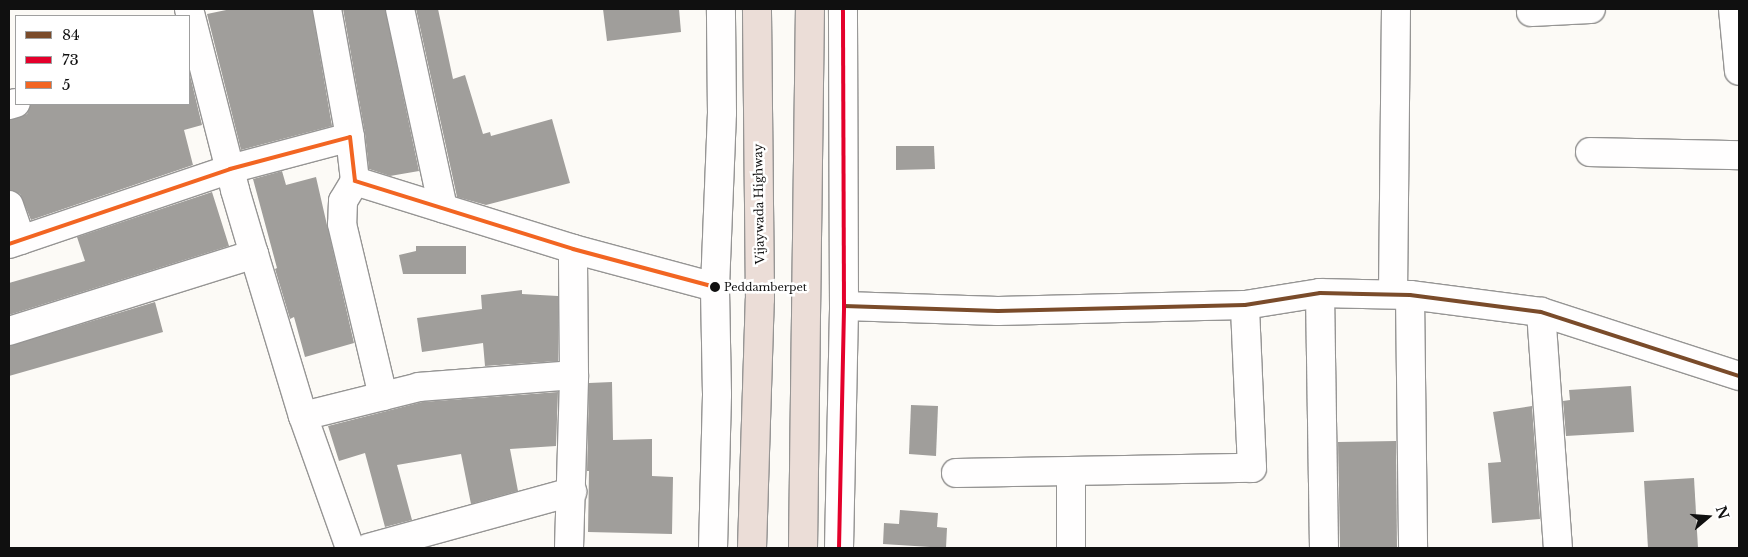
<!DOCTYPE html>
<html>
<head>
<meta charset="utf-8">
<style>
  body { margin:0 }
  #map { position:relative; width:1748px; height:557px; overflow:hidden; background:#fcfaf6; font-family:"Libre Baskerville",serif }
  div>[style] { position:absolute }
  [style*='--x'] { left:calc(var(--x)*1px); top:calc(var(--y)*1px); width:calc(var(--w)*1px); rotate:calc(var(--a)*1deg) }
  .building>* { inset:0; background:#a09e9b }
  .roads { filter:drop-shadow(1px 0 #969594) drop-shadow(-1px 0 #969594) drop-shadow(0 1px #969594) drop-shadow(0 -1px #969594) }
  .minor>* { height:28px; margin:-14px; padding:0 14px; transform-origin:14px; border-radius:14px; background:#fffefe }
  .highway>* { height:28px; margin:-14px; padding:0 14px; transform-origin:14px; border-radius:14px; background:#ebddd7 }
  .bus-1>* { height:4px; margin:-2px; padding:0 2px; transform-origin:2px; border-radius:2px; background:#7a4b2a }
  .bus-2>* { height:4px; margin:-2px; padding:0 2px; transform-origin:2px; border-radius:2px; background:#e4002b }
  .bus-3>* { height:4px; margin:-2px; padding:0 2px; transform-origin:2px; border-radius:2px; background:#f26522 }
  .dots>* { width:14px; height:14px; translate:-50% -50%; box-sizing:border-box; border:2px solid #fff; border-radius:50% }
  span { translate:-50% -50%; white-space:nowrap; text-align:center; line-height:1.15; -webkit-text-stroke:5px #fff; paint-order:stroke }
  .bus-label { font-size:11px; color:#101010 }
  .left { translate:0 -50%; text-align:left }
  .street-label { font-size:12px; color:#101010 }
  .frame { position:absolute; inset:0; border:10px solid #101010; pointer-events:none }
  .legend { position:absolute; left:15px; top:15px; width:175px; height:90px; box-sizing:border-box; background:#fff; border:1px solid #9f9f9f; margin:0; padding:6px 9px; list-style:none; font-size:15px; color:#101010 }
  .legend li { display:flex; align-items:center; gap:10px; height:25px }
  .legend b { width:25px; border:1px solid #9f9f9f }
  .north { position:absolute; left:1683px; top:492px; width:50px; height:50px; -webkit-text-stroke:4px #fff; paint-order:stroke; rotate:72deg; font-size:14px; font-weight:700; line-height:20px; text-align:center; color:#101010 }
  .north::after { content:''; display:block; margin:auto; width:18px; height:22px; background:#101010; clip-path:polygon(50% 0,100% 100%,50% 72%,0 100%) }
</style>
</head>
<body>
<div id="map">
  <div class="building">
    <div style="clip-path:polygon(231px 9px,312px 9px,332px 126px,241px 150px,207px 14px)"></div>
    <div style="clip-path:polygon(343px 9px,385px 9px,419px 171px,390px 176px,369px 169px,365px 134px)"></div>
    <div style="clip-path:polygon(416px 9px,438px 9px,453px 79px,465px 75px,483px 134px,490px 132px,491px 136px,552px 119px,570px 183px,486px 205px,457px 197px)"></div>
    <div style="clip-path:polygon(603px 9px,679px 9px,681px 32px,607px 41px)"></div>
    <div style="clip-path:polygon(189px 71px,202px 125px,184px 130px,193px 165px,31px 220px,20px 194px,9px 190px,9px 120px,27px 114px,31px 104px,189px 104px)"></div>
    <div style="clip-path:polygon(896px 146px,934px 146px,935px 169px,896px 170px)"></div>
    <div style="clip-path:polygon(282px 171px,286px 185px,316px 177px,354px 343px,305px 357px,294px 317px,290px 319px,275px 269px,277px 268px,253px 179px)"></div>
    <div style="clip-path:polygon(212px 192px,229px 246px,9px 315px,9px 283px,85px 261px,77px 237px)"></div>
    <div style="clip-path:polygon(416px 246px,466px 246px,466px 274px,403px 274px,399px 255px,416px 251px)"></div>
    <div style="clip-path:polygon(522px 290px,522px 294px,558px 296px,558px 361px,485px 366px,483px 343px,422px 352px,417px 318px,482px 309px,481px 295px)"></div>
    <div style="clip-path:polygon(155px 302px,163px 332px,9px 376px,9px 346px)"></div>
    <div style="clip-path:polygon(612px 382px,613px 440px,652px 439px,652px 476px,673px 477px,672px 534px,588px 532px,589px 471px,587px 471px,589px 383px)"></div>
    <div style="clip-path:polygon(1631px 386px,1634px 432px,1566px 436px,1563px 401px,1570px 400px,1569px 390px)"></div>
    <div style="clip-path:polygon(558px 392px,556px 446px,510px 449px,518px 491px,471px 504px,461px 454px,397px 465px,412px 520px,385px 527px,365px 453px,339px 461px,328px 426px,422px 402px)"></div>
    <div style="clip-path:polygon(911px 405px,938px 406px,936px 456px,909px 454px)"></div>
    <div style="clip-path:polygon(1532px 406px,1540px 519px,1492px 523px,1488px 463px,1501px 462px,1493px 412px)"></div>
    <div style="clip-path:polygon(1396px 441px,1397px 548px,1340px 548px,1338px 442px)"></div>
    <div style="clip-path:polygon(1694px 478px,1698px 548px,1648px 548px,1644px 481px)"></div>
    <div style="clip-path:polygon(900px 510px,938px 513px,937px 527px,947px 528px,946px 548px,883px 544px,884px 523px,899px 524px)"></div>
  </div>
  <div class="roads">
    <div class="minor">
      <div style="--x:189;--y:9;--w:187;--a:75.7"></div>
      <div style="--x:235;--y:190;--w:67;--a:73.5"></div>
      <div style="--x:254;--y:254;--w:169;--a:73.2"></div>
      <div style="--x:303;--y:416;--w:140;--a:70.4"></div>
      <div style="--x:327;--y:9;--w:130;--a:79.8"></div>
      <div style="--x:400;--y:9;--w:204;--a:77.8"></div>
      <div style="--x:1733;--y:9;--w:62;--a:84.5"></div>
      <div style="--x:1531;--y:12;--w:60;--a:-2.9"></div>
      <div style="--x:9;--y:105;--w:7;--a:-16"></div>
      <div style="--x:1590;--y:152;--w:149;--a:1.2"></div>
      <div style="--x:355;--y:181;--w:23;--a:121"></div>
      <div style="--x:343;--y:201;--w:23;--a:92"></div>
      <div style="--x:342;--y:224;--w:177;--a:76.6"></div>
      <div style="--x:9;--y:205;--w:37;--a:71"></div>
      <div style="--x:9;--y:244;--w:233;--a:-18.7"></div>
      <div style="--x:230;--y:169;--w:124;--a:-14.9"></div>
      <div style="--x:350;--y:137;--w:44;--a:83.5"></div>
      <div style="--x:355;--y:181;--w:228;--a:17.3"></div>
      <div style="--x:573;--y:249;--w:147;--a:15"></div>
      <div style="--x:1320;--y:293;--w:255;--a:89.1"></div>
      <div style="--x:1393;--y:294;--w:285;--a:-89.4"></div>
      <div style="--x:1410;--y:295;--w:253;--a:89.3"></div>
      <div style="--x:844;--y:306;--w:154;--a:1.9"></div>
      <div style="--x:998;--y:311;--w:247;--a:-1.4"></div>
      <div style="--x:1245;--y:305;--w:76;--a:-9.1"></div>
      <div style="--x:1320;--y:293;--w:90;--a:1.3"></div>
      <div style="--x:1410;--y:295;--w:132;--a:7.4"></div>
      <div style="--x:1541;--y:312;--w:208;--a:17.9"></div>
      <div style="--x:1541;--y:312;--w:237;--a:85.9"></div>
      <div style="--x:9;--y:331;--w:257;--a:-17.4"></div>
      <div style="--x:303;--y:416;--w:120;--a:-14"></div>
      <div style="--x:419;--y:387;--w:155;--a:-4.4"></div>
      <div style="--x:1071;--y:471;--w:77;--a:90"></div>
      <div style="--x:956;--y:473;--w:296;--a:-1"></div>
      <div style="--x:1252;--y:468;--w:163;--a:-92.5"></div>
      <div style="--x:368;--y:548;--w:212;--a:-15.4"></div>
      <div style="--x:569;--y:548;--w:173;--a:-88.3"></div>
      <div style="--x:574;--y:375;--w:126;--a:-90.5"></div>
      <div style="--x:713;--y:548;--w:154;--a:-88.5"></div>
      <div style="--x:717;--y:394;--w:107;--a:-91.1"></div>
      <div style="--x:715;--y:287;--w:174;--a:-87.7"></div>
      <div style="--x:722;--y:113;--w:104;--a:-90.6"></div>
      <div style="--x:839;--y:548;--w:242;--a:-88.8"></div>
      <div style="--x:844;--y:306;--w:297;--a:-90.2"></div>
    </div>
    <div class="highway">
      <div style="--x:752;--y:548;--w:249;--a:-88.2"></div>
      <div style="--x:760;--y:299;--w:290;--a:-90.6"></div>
      <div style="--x:803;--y:548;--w:539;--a:-89.26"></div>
    </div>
  </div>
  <div class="bus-1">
    <div style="--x:844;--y:306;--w:154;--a:1.9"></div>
    <div style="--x:998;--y:311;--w:247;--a:-1.4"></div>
    <div style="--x:1245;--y:305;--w:76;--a:-9.1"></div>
    <div style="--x:1320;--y:293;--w:90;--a:1.3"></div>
    <div style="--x:1410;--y:295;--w:132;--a:7.4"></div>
    <div style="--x:1541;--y:312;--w:208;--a:17.9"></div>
  </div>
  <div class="bus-2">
    <div style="--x:839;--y:548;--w:242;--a:-88.8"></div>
    <div style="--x:844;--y:306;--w:297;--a:-90.2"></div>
  </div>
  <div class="bus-3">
    <div style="--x:9;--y:244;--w:233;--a:-18.7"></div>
    <div style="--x:230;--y:169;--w:124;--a:-14.9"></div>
    <div style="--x:350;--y:137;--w:44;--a:83.5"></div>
    <div style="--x:355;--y:181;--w:228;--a:17.3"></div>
    <div style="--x:573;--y:249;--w:147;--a:15"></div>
  </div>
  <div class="dots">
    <div style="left:715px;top:287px;background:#101010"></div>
  </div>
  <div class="bus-label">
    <span class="left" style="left:724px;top:287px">Peddamberpet</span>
  </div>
  <div class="street-label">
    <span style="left:759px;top:204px;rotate:-91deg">Vijaywada Highway</span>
  </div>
  <div class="frame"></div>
  <ul class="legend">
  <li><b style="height:6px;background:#7a4b2a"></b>84</li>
  <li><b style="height:6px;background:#e4002b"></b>73</li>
  <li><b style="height:6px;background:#f26522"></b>5</li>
  </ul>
  <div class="north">N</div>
</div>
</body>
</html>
